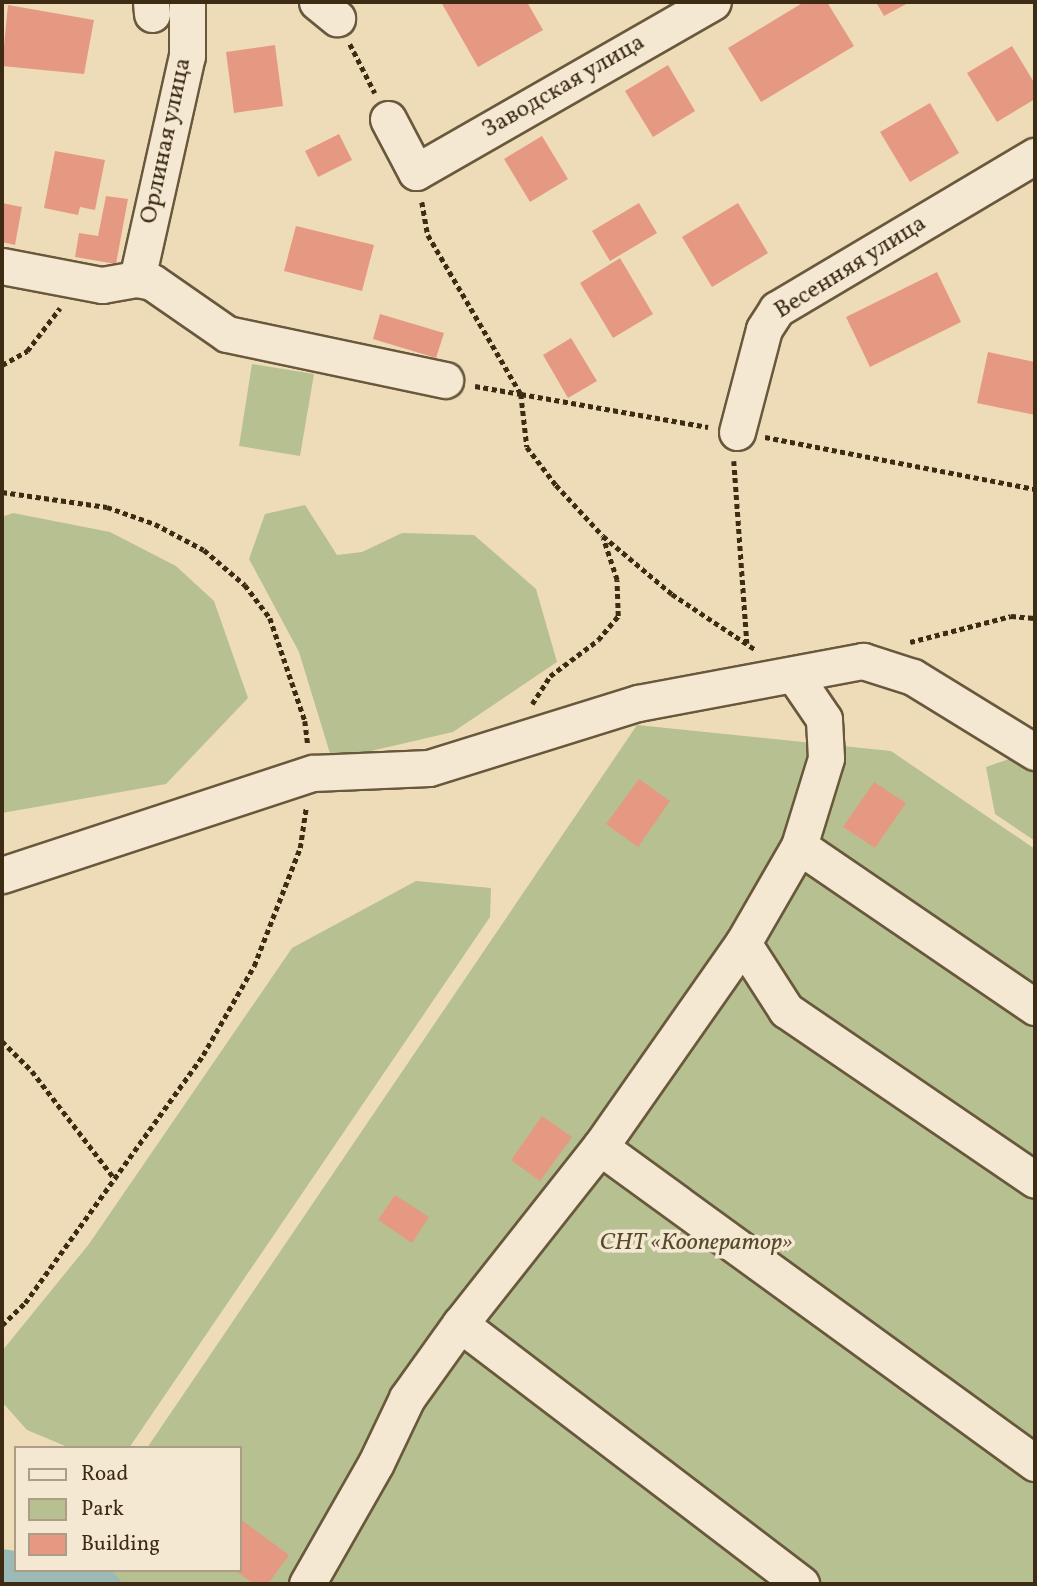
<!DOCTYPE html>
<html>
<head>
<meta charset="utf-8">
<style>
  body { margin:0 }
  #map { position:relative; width:1037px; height:1586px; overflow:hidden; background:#eedcb9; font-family:Vollkorn,serif }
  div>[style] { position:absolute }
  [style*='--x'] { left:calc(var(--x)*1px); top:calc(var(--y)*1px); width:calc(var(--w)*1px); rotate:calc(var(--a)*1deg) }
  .green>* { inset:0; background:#b7c090 }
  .water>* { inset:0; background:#9bbab5 }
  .building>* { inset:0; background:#e59982 }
  .path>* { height:4.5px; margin-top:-2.25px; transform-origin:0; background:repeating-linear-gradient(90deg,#3d2c13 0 5px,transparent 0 8.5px) }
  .roads { filter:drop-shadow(2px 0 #69583c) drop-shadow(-2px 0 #69583c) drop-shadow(0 2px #69583c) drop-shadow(0 -2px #69583c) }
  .minor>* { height:35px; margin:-17.5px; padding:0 17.5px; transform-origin:17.5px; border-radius:17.5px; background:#f4e8d2 }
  span { translate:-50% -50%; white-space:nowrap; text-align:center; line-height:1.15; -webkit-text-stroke:7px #f4e8d2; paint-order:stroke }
  .street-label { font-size:24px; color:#3d2c13 }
  .park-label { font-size:24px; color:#554a2c; font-style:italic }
  .frame { position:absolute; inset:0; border:4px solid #3d2c13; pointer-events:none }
  .legend { position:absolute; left:14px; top:1446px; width:228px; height:126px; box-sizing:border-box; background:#f4e8d2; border:2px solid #ab9d86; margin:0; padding:9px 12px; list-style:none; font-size:21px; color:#3d2c13 }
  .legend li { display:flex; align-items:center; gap:14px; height:35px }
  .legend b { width:35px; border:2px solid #ab9d86 }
</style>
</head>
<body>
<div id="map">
  <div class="green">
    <div style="clip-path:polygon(252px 364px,314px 374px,300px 456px,239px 446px)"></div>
    <div style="clip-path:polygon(305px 505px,337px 555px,362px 552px,402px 533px,474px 535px,536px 589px,557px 662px,453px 732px,332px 760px,299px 652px,249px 559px,265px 514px)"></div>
    <div style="clip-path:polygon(13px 513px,110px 532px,176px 566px,214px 601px,248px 698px,166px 784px,2px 813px,2px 517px)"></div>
    <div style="clip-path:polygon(637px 725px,891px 751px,1035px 849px,1035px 1584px,124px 1584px,109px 1570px,240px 1570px,240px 1448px,147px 1448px)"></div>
    <div style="clip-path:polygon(1035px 750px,1035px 841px,995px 814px,986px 767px)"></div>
    <div style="clip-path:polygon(416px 881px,491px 888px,490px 917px,129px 1448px,70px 1448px,27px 1430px,2px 1402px,2px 1351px,89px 1244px,292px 948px)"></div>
  </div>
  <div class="water">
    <div style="clip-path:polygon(2px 1549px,16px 1551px,16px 1570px,111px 1570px,124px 1584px,2px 1584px)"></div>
  </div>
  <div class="building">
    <div style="clip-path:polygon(441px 2px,527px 2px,543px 30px,478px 67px)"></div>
    <div style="clip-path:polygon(804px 2px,827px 2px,854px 46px,761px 102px,728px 48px)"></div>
    <div style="clip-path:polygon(876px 2px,910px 2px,884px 16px)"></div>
    <div style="clip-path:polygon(8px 5px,94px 20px,84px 74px,2px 66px)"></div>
    <div style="clip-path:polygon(275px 45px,283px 106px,234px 113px,226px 52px)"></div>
    <div style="clip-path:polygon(1012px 46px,1035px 84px,1035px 99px,997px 122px,967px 73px)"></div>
    <div style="clip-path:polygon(668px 65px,695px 111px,653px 137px,625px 91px)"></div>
    <div style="clip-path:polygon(930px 103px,959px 153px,910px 182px,880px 132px)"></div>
    <div style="clip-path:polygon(339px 134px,352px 160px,318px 177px,305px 151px)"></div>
    <div style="clip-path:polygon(542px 136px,568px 179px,530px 202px,504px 159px)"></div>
    <div style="clip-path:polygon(55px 151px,105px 160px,95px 210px,80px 207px,78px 215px,44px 208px)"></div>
    <div style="clip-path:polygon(106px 196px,128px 199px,116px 264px,75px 257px,79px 233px,98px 236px)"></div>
    <div style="clip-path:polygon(2px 203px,22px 207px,15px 245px,2px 242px)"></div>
    <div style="clip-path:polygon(639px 203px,657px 233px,610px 261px,592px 231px)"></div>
    <div style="clip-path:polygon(738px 203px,768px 253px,712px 287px,682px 237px)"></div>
    <div style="clip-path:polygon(296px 226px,374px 245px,362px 291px,284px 271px)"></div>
    <div style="clip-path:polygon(620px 258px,653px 314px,613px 338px,580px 283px)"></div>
    <div style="clip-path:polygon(937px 272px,961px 322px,870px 367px,846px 317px)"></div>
    <div style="clip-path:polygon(380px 314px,444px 333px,436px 358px,373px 339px)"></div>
    <div style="clip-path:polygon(571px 338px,597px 381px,568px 398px,543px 355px)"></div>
    <div style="clip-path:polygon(988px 352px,1035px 362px,1035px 415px,977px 403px)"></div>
    <div style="clip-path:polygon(639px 779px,670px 801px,638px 847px,606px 824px)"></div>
    <div style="clip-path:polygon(874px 782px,906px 803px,875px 848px,843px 827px)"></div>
    <div style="clip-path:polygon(542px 1116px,572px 1137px,540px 1181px,511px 1160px)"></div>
    <div style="clip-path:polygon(395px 1195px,429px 1217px,412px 1243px,378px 1220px)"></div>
    <div style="clip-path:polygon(240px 1519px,289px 1555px,268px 1584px,254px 1584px,234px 1570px,240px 1570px)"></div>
  </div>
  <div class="path">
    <div style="--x:350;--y:44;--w:55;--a:63"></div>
    <div style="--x:422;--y:202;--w:34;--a:80"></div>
    <div style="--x:428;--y:235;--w:184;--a:59.7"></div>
    <div style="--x:521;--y:394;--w:190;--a:10"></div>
    <div style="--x:2;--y:365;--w:29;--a:-29"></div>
    <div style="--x:27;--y:351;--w:54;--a:-52.5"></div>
    <div style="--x:475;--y:386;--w:47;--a:9.9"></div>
    <div style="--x:521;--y:394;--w:53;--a:83.5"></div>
    <div style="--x:527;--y:447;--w:48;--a:52.7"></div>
    <div style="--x:556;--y:485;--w:69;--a:47.3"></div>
    <div style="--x:603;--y:536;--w:90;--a:40"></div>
    <div style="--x:672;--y:594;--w:101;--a:33.7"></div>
    <div style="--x:765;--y:437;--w:275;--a:10.9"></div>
    <div style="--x:734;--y:461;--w:183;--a:85.9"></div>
    <div style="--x:2;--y:492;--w:106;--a:8.1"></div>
    <div style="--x:107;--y:507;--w:51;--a:19.5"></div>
    <div style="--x:155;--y:524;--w:55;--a:28"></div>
    <div style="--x:204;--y:550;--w:54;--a:40.5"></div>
    <div style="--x:245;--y:585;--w:41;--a:52.9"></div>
    <div style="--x:270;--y:618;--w:109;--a:71.2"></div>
    <div style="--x:305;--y:721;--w:23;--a:83"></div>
    <div style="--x:910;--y:642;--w:104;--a:-14.4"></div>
    <div style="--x:1011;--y:616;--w:24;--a:5"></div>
    <div style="--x:532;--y:704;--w:33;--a:-57"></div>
    <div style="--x:550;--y:676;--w:60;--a:-36.9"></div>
    <div style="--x:598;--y:640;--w:31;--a:-50"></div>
    <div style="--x:618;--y:616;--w:36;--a:-92"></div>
    <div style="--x:617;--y:580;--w:44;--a:-108.4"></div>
    <div style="--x:2;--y:1041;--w:42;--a:45"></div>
    <div style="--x:32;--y:1071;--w:135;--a:52.5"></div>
    <div style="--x:2;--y:1325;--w:32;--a:-44"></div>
    <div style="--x:25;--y:1303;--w:305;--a:-54.3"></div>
    <div style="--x:203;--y:1055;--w:103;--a:-60.2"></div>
    <div style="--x:254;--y:966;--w:127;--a:-68.7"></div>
    <div style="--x:300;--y:848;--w:40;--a:-81.5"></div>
  </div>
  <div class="roads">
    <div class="minor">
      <div style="--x:151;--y:2;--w:12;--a:85"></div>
      <div style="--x:317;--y:2;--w:26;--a:39"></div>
      <div style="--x:388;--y:119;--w:60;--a:62.2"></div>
      <div style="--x:416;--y:172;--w:342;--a:-29.8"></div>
      <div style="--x:2;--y:266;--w:102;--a:10.8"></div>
      <div style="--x:102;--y:285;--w:36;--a:-10"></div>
      <div style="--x:137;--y:279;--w:15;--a:11"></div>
      <div style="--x:152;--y:282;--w:91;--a:34.7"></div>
      <div style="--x:227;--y:334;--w:223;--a:11.9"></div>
      <div style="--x:137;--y:279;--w:229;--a:-77.4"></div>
      <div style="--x:187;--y:56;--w:54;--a:-90"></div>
      <div style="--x:737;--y:432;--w:106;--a:-75.3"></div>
      <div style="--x:764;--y:329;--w:24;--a:-57"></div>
      <div style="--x:777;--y:309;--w:300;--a:-30.7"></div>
      <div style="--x:799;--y:846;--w:286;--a:34.3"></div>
      <div style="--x:2;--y:875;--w:327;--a:-18.2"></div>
      <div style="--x:313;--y:773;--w:116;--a:-2.5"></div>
      <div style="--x:429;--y:768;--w:219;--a:-17.3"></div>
      <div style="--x:638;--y:703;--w:229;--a:-10.6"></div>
      <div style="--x:863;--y:661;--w:52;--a:17.7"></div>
      <div style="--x:913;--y:677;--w:143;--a:31.6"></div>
      <div style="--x:743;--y:943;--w:80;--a:57.3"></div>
      <div style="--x:786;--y:1010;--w:301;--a:34.3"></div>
      <div style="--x:600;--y:1147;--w:538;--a:36"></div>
      <div style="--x:460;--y:1324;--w:429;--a:37.3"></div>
      <div style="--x:307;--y:1584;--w:139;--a:-60.3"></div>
      <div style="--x:376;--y:1463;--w:72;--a:-64.5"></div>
      <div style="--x:407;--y:1398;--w:91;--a:-54.4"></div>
      <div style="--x:460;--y:1324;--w:226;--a:-51.7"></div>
      <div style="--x:600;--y:1147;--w:249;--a:-55"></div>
      <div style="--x:743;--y:943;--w:112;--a:-60"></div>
      <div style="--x:799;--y:846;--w:92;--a:-72.9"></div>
      <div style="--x:826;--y:758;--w:39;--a:-93"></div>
      <div style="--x:824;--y:719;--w:53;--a:-124.3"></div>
    </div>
  </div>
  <div class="street-label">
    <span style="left:564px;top:87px;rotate:-30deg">Заводская улица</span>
    <span style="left:167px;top:141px;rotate:-78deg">Орлиная улица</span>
    <span style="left:851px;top:268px;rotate:-32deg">Весенняя улица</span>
  </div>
  <div class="park-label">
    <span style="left:696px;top:1244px">СНТ «Кооператор»</span>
  </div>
  <div class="frame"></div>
  <ul class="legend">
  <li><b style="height:9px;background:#f4e8d2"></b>Road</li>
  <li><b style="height:19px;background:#b7c090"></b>Park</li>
  <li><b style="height:19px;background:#e59982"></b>Building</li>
  </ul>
</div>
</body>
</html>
